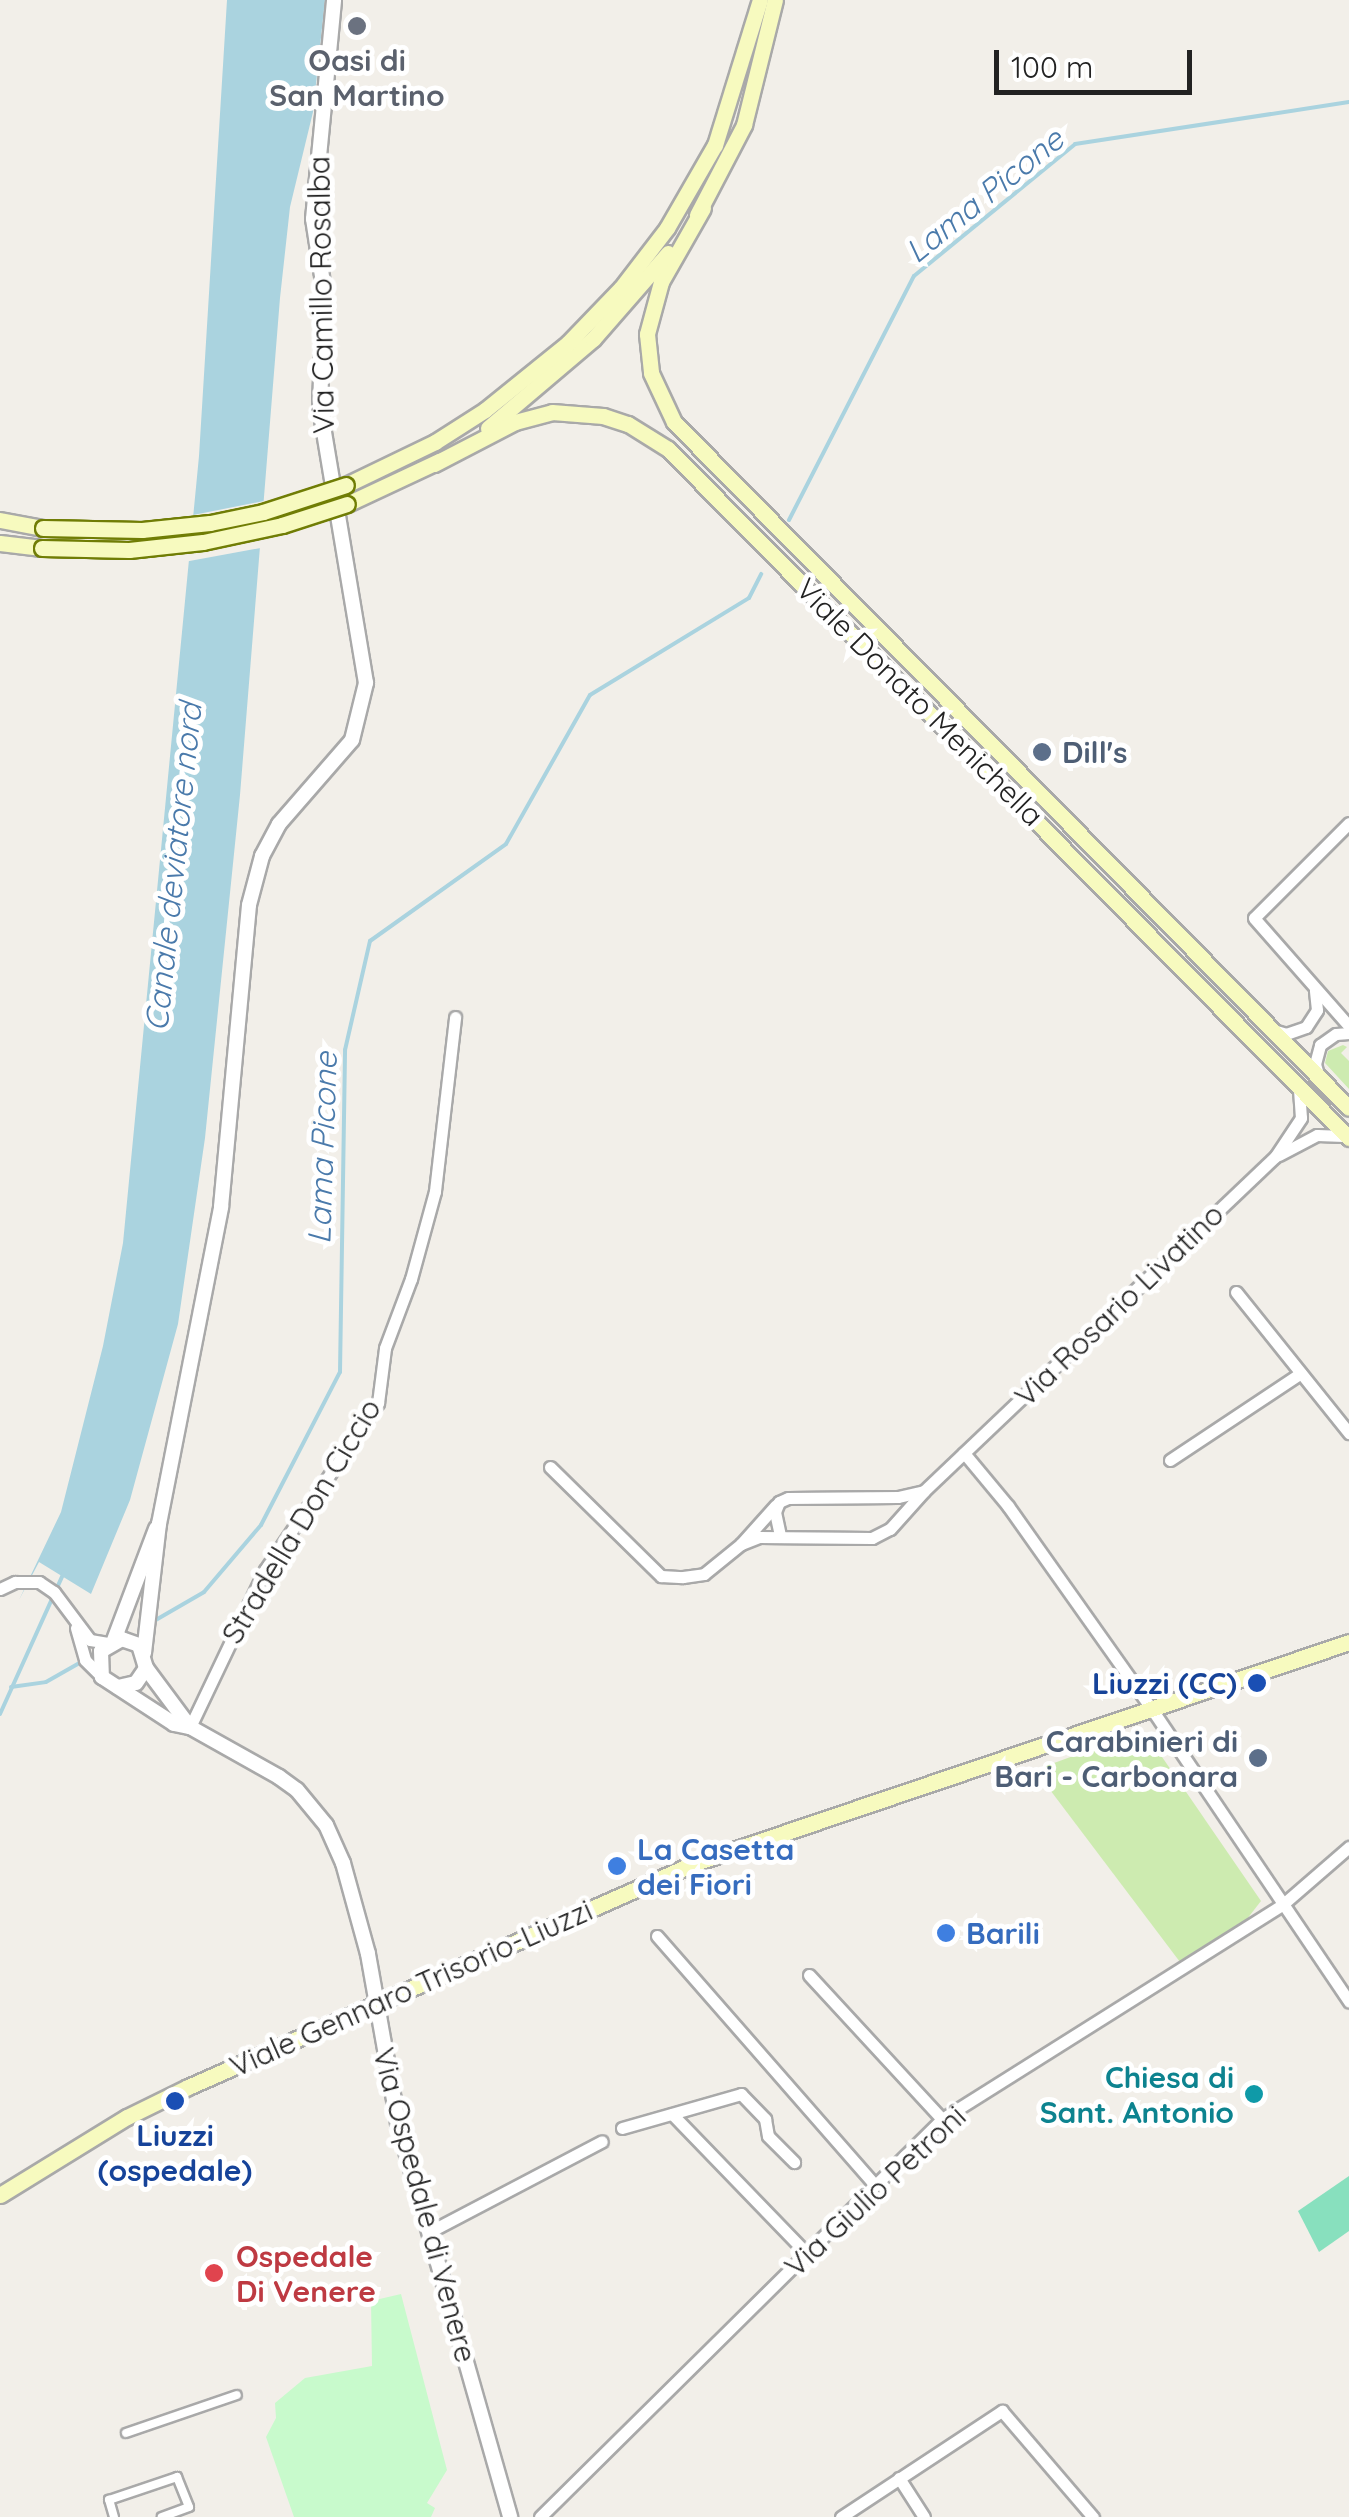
<!DOCTYPE html>
<html>
<head>
<meta charset="utf-8">
<style>
  body { margin:0 }
  #map { position:relative; width:1349px; height:2517px; overflow:hidden; background:#f2efe9; font-family:Quicksand,sans-serif }
  div>[style] { position:absolute }
  [style*='--x'] { left:calc(var(--x)*1px); top:calc(var(--y)*1px); width:calc(var(--w)*1px); rotate:calc(var(--a)*1deg) }
  .grass>* { inset:0; background:#cdebb0 }
  .park>* { inset:0; background:#c8facc }
  .pitch>* { inset:0; background:#88e0be }
  .water>* { inset:0; background:#aad3df }
  .pier>* { inset:0; background:#f2efe9 }
  .stream>* { height:4px; margin:-2px; padding:0 2px; transform-origin:2px; border-radius:2px; background:#aad3df }
  .roads { filter:drop-shadow(2px 0 #a9a9a9) drop-shadow(-2px 0 #a9a9a9) drop-shadow(0 2px #a9a9a9) drop-shadow(0 -2px #a9a9a9) }
  .pedestrian>* { height:8px; margin:-4px; padding:0 4px; transform-origin:4px; border-radius:4px; background:#fff }
  .minor>* { height:11px; margin:-5.5px; padding:0 5.5px; transform-origin:5.5px; border-radius:5.5px; background:#fff }
  .tertiary>* { height:14px; margin:-7px; padding:0 7px; transform-origin:7px; border-radius:7px; background:#fff }
  .secondary>* { height:15px; margin:-7.5px; padding:0 7.5px; transform-origin:7.5px; border-radius:7.5px; background:#f7fabf }
  .bridges { filter:drop-shadow(2px 0 #707d05) drop-shadow(-2px 0 #707d05) drop-shadow(0 2px #707d05) drop-shadow(0 -2px #707d05) }
  .secondary-bridge>* { height:15px; margin:-7.5px; padding:0 7.5px; transform-origin:7.5px; border-radius:7.5px; background:#f7fabf }
  .dots>* { width:28px; height:28px; translate:-50% -50%; box-sizing:border-box; border:5px solid #fff; border-radius:50% }
  span { translate:-50% -50%; white-space:nowrap; text-align:center; line-height:1.15; -webkit-text-stroke:10px #fff; paint-order:stroke }
  .worship-label { font-size:30px; color:#5b616d; font-weight:700 }
  .street-label { font-size:30px; color:#222 }
  .service-label { font-size:30px; color:#4e5e75; font-weight:700 }
  .left { translate:0 -50%; text-align:left }
  .right { translate:-100% -50%; text-align:right }
  .transit-label { font-size:30px; color:#164399; font-weight:700 }
  .shop-label { font-size:30px; color:#366cbe; font-weight:700 }
  .culture-label { font-size:30px; color:#0d838f; font-weight:700 }
  .health-label { font-size:30px; color:#be3a42; font-weight:700 }
  .water-label { font-size:32px; color:#4a7aab; font-style:italic }
  .scale { position:absolute; left:994px; top:50px; width:198px; height:45px; box-sizing:border-box; border:5px solid #222; border-top:0; padding-left:12px; font-size:30px; line-height:35px; white-space:nowrap; color:#222; -webkit-text-stroke:8px #fff; paint-order:stroke }
</style>
</head>
<body>
<div id="map">
  <div class="grass">
    <div style="clip-path:polygon(1343px 1045px,1347px 1047px,1341px 1053px,1349px 1061px,1349px 1089px,1325px 1063px,1328px 1051px)"></div>
    <div style="clip-path:polygon(1136px 1733px,1149px 1738px,1261px 1901px,1247px 1919px,1180px 1962px,1035px 1770px)"></div>
  </div>
  <div class="park">
    <div style="clip-path:polygon(401px 2294px,447px 2470px,427px 2503px,435px 2508px,431px 2517px,294px 2517px,266px 2437px,276px 2418px,275px 2403px,305px 2378px,372px 2366px,371px 2301px)"></div>
  </div>
  <div class="pitch">
    <div style="clip-path:polygon(1349px 2176px,1349px 2231px,1319px 2252px,1298px 2211px)"></div>
  </div>
  <div class="water">
    <div style="clip-path:polygon(227px 0,325px 0,313px 112px,290px 207px,280px 298px,240px 795px,205px 1138px,178px 1324px,130px 1500px,91px 1594px,39px 1562px,19px 1600px,61px 1512px,103px 1346px,123px 1243px,199px 456px)"></div>
  </div>
  <div class="pier">
    <div style="clip-path:polygon(269px 500px,266px 547px,184px 562px,188px 516px)"></div>
  </div>
  <div class="stream">
    <div style="--x:789;--y:520;--w:274;--a:-62.9"></div>
    <div style="--x:914;--y:276;--w:208;--a:-39.3"></div>
    <div style="--x:1075;--y:144;--w:277;--a:-8.7"></div>
    <div style="--x:154;--y:1621;--w:58;--a:-30.1"></div>
    <div style="--x:204;--y:1592;--w:88;--a:-49.6"></div>
    <div style="--x:261;--y:1525;--w:172;--a:-62.7"></div>
    <div style="--x:340;--y:1372;--w:322;--a:-89.1"></div>
    <div style="--x:345;--y:1050;--w:112;--a:-77.1"></div>
    <div style="--x:370;--y:941;--w:167;--a:-35.5"></div>
    <div style="--x:506;--y:844;--w:171;--a:-60.6"></div>
    <div style="--x:590;--y:695;--w:186;--a:-31.4"></div>
    <div style="--x:749;--y:598;--w:27;--a:-63"></div>
    <div style="--x:11;--y:1687;--w:35;--a:-8"></div>
    <div style="--x:46;--y:1682;--w:40;--a:-29.7"></div>
    <div style="--x:0;--y:1714;--w:156;--a:-65.7"></div>
  </div>
  <div class="roads">
    <div class="pedestrian">
      <div style="--x:126;--y:2433;--w:117;--a:-18.9"></div>
      <div style="--x:114;--y:2517;--w:18;--a:-106"></div>
      <div style="--x:109;--y:2500;--w:72;--a:-18.7"></div>
      <div style="--x:177;--y:2477;--w:32;--a:68"></div>
      <div style="--x:189;--y:2507;--w:29;--a:160"></div>
    </div>
    <div class="minor">
      <div style="--x:1349;--y:823;--w:134;--a:135"></div>
      <div style="--x:1254;--y:918;--w:144;--a:48.7"></div>
      <div style="--x:1273;--y:1030;--w:14;--a:17"></div>
      <div style="--x:1286;--y:1034;--w:21;--a:-19"></div>
      <div style="--x:1306;--y:1027;--w:20;--a:-57"></div>
      <div style="--x:1317;--y:1010;--w:20;--a:-96"></div>
      <div style="--x:1318;--y:1074;--w:10;--a:-107"></div>
      <div style="--x:1315;--y:1064;--w:20;--a:-75"></div>
      <div style="--x:1320;--y:1045;--w:19;--a:-35"></div>
      <div style="--x:1336;--y:1034;--w:13;--a:-4"></div>
      <div style="--x:1279;--y:1155;--w:43;--a:-27.8"></div>
      <div style="--x:1317;--y:1135;--w:27;--a:2"></div>
      <div style="--x:1236;--y:1292;--w:181;--a:51.3"></div>
      <div style="--x:964;--y:1453;--w:69;--a:50.3"></div>
      <div style="--x:1008;--y:1506;--w:247;--a:54.7"></div>
      <div style="--x:1151;--y:1708;--w:354;--a:56"></div>
      <div style="--x:1170;--y:1460;--w:157;--a:-33.6"></div>
      <div style="--x:550;--y:1467;--w:156;--a:44.5"></div>
      <div style="--x:661;--y:1576;--w:22;--a:3"></div>
      <div style="--x:683;--y:1577;--w:21;--a:-8"></div>
      <div style="--x:704;--y:1574;--w:48;--a:-39"></div>
      <div style="--x:741;--y:1544;--w:19;--a:-21"></div>
      <div style="--x:759;--y:1537;--w:113;--a:0.5"></div>
      <div style="--x:872;--y:1538;--w:20;--a:-27"></div>
      <div style="--x:890;--y:1529;--w:51;--a:-48.2"></div>
      <div style="--x:924;--y:1491;--w:27;--a:167"></div>
      <div style="--x:898;--y:1497;--w:110;--a:179.5"></div>
      <div style="--x:788;--y:1498;--w:10;--a:156"></div>
      <div style="--x:779;--y:1502;--w:11;--a:112"></div>
      <div style="--x:775;--y:1512;--w:24;--a:78"></div>
      <div style="--x:924;--y:1491;--w:485;--a:-43.6"></div>
      <div style="--x:1275;--y:1157;--w:47;--a:-56.3"></div>
      <div style="--x:1301;--y:1118;--w:28;--a:-94"></div>
      <div style="--x:741;--y:1544;--w:52;--a:-48.1"></div>
      <div style="--x:0;--y:1589;--w:17;--a:-25"></div>
      <div style="--x:15;--y:1582;--w:24;--a:0"></div>
      <div style="--x:39;--y:1582;--w:18;--a:34"></div>
      <div style="--x:54;--y:1592;--w:60;--a:53.1"></div>
      <div style="--x:90;--y:1640;--w:18;--a:9"></div>
      <div style="--x:76;--y:1628;--w:33;--a:74"></div>
      <div style="--x:85;--y:1660;--w:24;--a:45"></div>
      <div style="--x:190;--y:1727;--w:174;--a:-64.5"></div>
      <div style="--x:265;--y:1570;--w:202;--a:-55.9"></div>
      <div style="--x:378;--y:1403;--w:55;--a:-82.7"></div>
      <div style="--x:385;--y:1348;--w:74;--a:-69.4"></div>
      <div style="--x:411;--y:1279;--w:91;--a:-74.7"></div>
      <div style="--x:435;--y:1191;--w:175;--a:-83.4"></div>
      <div style="--x:657;--y:1936;--w:331;--a:48.8"></div>
      <div style="--x:809;--y:1975;--w:196;--a:47.3"></div>
      <div style="--x:672;--y:2114;--w:194;--a:46"></div>
      <div style="--x:622;--y:2128;--w:124;--a:-15.9"></div>
      <div style="--x:741;--y:2094;--w:35;--a:46"></div>
      <div style="--x:765;--y:2119;--w:17;--a:80"></div>
      <div style="--x:768;--y:2136;--w:37;--a:45"></div>
      <div style="--x:429;--y:2232;--w:195;--a:-27.7"></div>
      <div style="--x:899;--y:2478;--w:46;--a:57.3"></div>
      <div style="--x:540;--y:2517;--w:566;--a:-44.71"></div>
      <div style="--x:942;--y:2119;--w:402;--a:-32.2"></div>
      <div style="--x:1282;--y:1905;--w:89;--a:-40.9"></div>
      <div style="--x:841;--y:2517;--w:193;--a:-33.4"></div>
      <div style="--x:1002;--y:2411;--w:140;--a:49.4"></div>
    </div>
    <div class="tertiary">
      <div style="--x:114;--y:1640;--w:119;--a:-69.3"></div>
      <div style="--x:144;--y:1653;--w:130;--a:-83.4"></div>
      <div style="--x:159;--y:1524;--w:323;--a:-78.9"></div>
      <div style="--x:221;--y:1207;--w:303;--a:-84.7"></div>
      <div style="--x:249;--y:905;--w:51;--a:-75.1"></div>
      <div style="--x:262;--y:856;--w:36;--a:-62"></div>
      <div style="--x:279;--y:824;--w:111;--a:-49"></div>
      <div style="--x:352;--y:740;--w:59;--a:-76.2"></div>
      <div style="--x:366;--y:683;--w:279;--a:-99.5"></div>
      <div style="--x:320;--y:408;--w:119;--a:-88.1"></div>
      <div style="--x:324;--y:289;--w:71;--a:-98.9"></div>
      <div style="--x:313;--y:219;--w:220;--a:-84.5"></div>
      <div style="--x:146;--y:1668;--w:74;--a:53.3"></div>
      <div style="--x:118;--y:1687;--w:18;--a:-13"></div>
      <div style="--x:136;--y:1683;--w:18;--a:-56"></div>
      <div style="--x:146;--y:1668;--w:24;--a:-107"></div>
      <div style="--x:139;--y:1645;--w:18;--a:-161"></div>
      <div style="--x:122;--y:1639;--w:24;--a:150"></div>
      <div style="--x:101;--y:1651;--w:26;--a:88"></div>
      <div style="--x:102;--y:1677;--w:86;--a:33.1"></div>
      <div style="--x:174;--y:1724;--w:16;--a:11"></div>
      <div style="--x:190;--y:1727;--w:102;--a:29.3"></div>
      <div style="--x:279;--y:1777;--w:22;--a:36"></div>
      <div style="--x:297;--y:1790;--w:45;--a:50.4"></div>
      <div style="--x:326;--y:1825;--w:42;--a:65.9"></div>
      <div style="--x:343;--y:1863;--w:94;--a:74.6"></div>
      <div style="--x:368;--y:1954;--w:172;--a:79.9"></div>
      <div style="--x:398;--y:2123;--w:410;--a:74.1"></div>
    </div>
    <div class="secondary">
      <div style="--x:703;--y:208;--w:85;--a:119.6"></div>
      <div style="--x:661;--y:282;--w:54;--a:105.1"></div>
      <div style="--x:647;--y:334;--w:39;--a:84"></div>
      <div style="--x:651;--y:373;--w:54;--a:64.9"></div>
      <div style="--x:674;--y:422;--w:962;--a:45.46"></div>
      <div style="--x:697;--y:215;--w:102;--a:-62.4"></div>
      <div style="--x:744;--y:125;--w:129;--a:-76.1"></div>
      <div style="--x:488;--y:428;--w:138;--a:-40.3"></div>
      <div style="--x:593;--y:339;--w:114;--a:-48.9"></div>
      <div style="--x:434;--y:464;--w:91;--a:-27.4"></div>
      <div style="--x:515;--y:422;--w:38;--a:-15"></div>
      <div style="--x:552;--y:412;--w:51;--a:4.5"></div>
      <div style="--x:603;--y:416;--w:26;--a:18"></div>
      <div style="--x:628;--y:424;--w:47;--a:32"></div>
      <div style="--x:668;--y:449;--w:969;--a:45.33"></div>
      <div style="--x:346;--y:485;--w:99;--a:-25.8"></div>
      <div style="--x:435;--y:442;--w:59;--a:-32.6"></div>
      <div style="--x:485;--y:410;--w:107;--a:-38.9"></div>
      <div style="--x:568;--y:343;--w:76;--a:-46.1"></div>
      <div style="--x:621;--y:288;--w:76;--a:-52.5"></div>
      <div style="--x:667;--y:228;--w:96;--a:-60"></div>
      <div style="--x:715;--y:145;--w:152;--a:-72.8"></div>
      <div style="--x:347;--y:504;--w:102;--a:-25.1"></div>
      <div style="--x:0;--y:520;--w:44;--a:10.5"></div>
      <div style="--x:0;--y:543;--w:42;--a:6.8"></div>
      <div style="--x:0;--y:2195;--w:149;--a:-31.6"></div>
      <div style="--x:127;--y:2117;--w:68;--a:-26.2"></div>
      <div style="--x:188;--y:2087;--w:554;--a:-23.84"></div>
      <div style="--x:695;--y:1863;--w:690;--a:-18.67"></div>
    </div>
  </div>
  <div class="bridges">
    <div class="secondary-bridge">
      <div style="--x:43;--y:528;--w:99;--a:1.2"></div>
      <div style="--x:142;--y:530;--w:68;--a:-5.9"></div>
      <div style="--x:210;--y:523;--w:54;--a:-11.7"></div>
      <div style="--x:263;--y:512;--w:87;--a:-18"></div>
      <div style="--x:42;--y:548;--w:87;--a:1.3"></div>
      <div style="--x:129;--y:550;--w:74;--a:-6.2"></div>
      <div style="--x:203;--y:542;--w:81;--a:-12.1"></div>
      <div style="--x:282;--y:525;--w:68;--a:-17.9"></div>
    </div>
  </div>
  <div class="dots">
    <div style="left:357px;top:26px;background:#6b7280"></div>
    <div style="left:1042px;top:752px;background:#5c6f8a"></div>
    <div style="left:1257px;top:1683px;background:#1a4fb4"></div>
    <div style="left:1258px;top:1758px;background:#5c6f8a"></div>
    <div style="left:617px;top:1866px;background:#3f7fe0"></div>
    <div style="left:946px;top:1933px;background:#3f7fe0"></div>
    <div style="left:1254px;top:2094px;background:#0f9aa8"></div>
    <div style="left:175px;top:2101px;background:#1a4fb4"></div>
    <div style="left:214px;top:2273px;background:#e0444e"></div>
  </div>
  <div class="worship-label">
    <span style="left:357px;top:77px">Oasi di<br>San Martino</span>
  </div>
  <div class="street-label">
    <span style="left:321px;top:295px;rotate:-91deg">Via Camillo Rosalba</span>
    <span style="left:920px;top:702px;rotate:45deg">Viale Donato Menichella</span>
    <span style="left:1119px;top:1305px;rotate:-44deg">Via Rosario Livatino</span>
    <span style="left:301px;top:1521px;rotate:-59deg">Stradella Don Ciccio</span>
    <span style="left:411px;top:1988px;rotate:-24deg">Viale Gennaro Trisorio-Liuzzi</span>
    <span style="left:875px;top:2191px;rotate:-43deg">Via Giulio Petroni</span>
    <span style="left:425px;top:2205px;rotate:75deg">Via Ospedale di Venere</span>
  </div>
  <div class="service-label">
    <span class="left" style="left:1062px;top:752px">Dill's</span>
    <span class="right" style="left:1238px;top:1758px">Carabinieri di<br>Bari - Carbonara</span>
  </div>
  <div class="transit-label">
    <span class="right" style="left:1237px;top:1683px">Liuzzi (CC)</span>
    <span style="left:175px;top:2152px">Liuzzi<br>(ospedale)</span>
  </div>
  <div class="shop-label">
    <span class="left" style="left:637px;top:1866px">La Casetta<br>dei Fiori</span>
    <span class="left" style="left:966px;top:1933px">Barili</span>
  </div>
  <div class="culture-label">
    <span class="right" style="left:1234px;top:2094px">Chiesa di<br>Sant. Antonio</span>
  </div>
  <div class="health-label">
    <span class="left" style="left:236px;top:2273px">Ospedale<br>Di Venere</span>
  </div>
  <div class="water-label">
    <span style="left:984px;top:195px;rotate:-39deg">Lama Picone</span>
    <span style="left:173px;top:867px;rotate:-84deg">Canale deviatore nord</span>
    <span style="left:322px;top:1148px;rotate:-88deg">Lama Picone</span>
  </div>
  <div class="scale">100 m</div>
</div>
</body>
</html>
